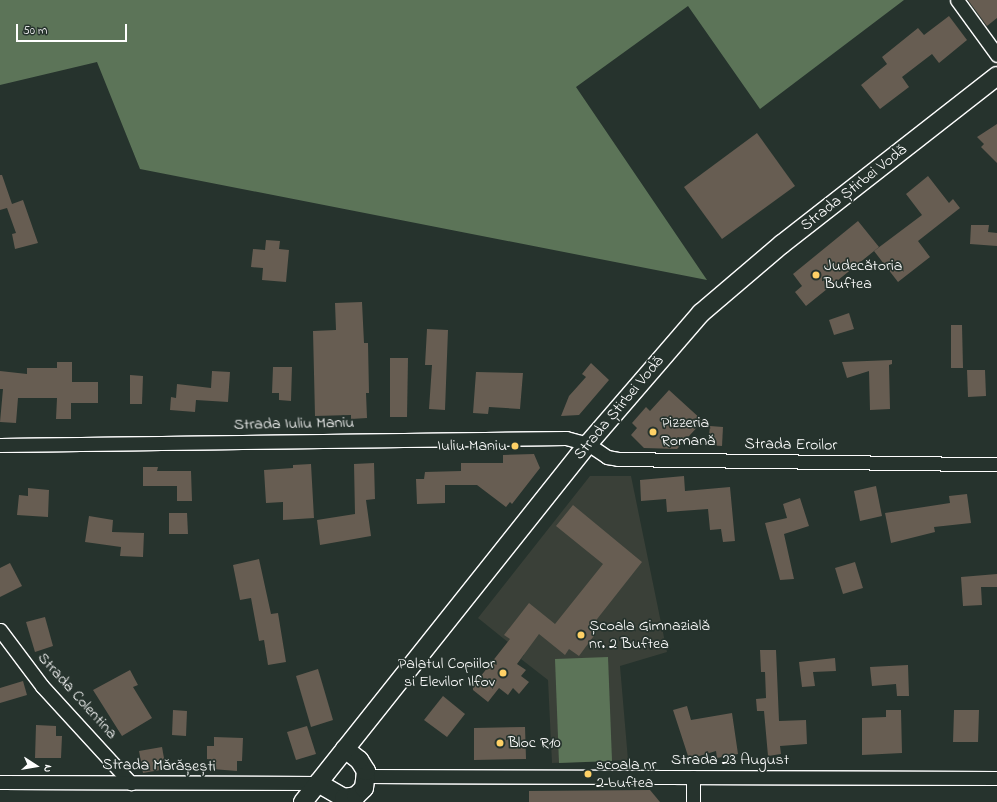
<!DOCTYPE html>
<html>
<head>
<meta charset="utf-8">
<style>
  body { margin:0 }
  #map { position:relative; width:997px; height:802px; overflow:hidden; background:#26332d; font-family:"Indie Flower",sans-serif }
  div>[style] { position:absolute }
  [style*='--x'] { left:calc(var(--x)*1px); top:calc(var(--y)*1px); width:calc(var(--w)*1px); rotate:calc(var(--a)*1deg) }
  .built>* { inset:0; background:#3a4038 }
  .green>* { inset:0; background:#5c7458 }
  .building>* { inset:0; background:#675d52 }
  .roads { filter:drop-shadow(1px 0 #fff) drop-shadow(-1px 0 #fff) drop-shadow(0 1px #fff) drop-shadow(0 -1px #fff) }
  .street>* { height:13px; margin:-6.5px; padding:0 6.5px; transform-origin:6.5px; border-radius:6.5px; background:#26332d }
  .secondary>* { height:18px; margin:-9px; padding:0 9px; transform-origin:9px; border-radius:9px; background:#26332d }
  .dots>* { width:11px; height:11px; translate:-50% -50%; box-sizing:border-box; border:2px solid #26332d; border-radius:50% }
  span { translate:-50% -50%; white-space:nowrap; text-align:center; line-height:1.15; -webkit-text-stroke:3.5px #26332d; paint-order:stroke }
  .street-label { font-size:16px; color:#fff }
  .poi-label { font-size:16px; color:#fff }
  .left { translate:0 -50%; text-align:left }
  .right { translate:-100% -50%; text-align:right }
  .north { position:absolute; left:16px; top:746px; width:40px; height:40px; -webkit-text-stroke:3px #26332d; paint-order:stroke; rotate:102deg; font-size:11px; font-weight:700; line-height:16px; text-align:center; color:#fff }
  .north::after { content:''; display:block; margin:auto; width:14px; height:18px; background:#fff; clip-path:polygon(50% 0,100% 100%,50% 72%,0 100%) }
  .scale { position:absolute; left:16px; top:24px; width:111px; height:18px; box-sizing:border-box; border:2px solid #fff; border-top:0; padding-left:5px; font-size:12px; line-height:14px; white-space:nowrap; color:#fff; -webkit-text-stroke:3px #26332d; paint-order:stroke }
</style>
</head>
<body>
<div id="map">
  <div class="built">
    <div style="clip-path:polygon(590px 476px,631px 476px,667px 652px,620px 666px,628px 760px,552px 763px,548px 680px,521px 659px,524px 655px,478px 618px)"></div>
  </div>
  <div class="green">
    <div style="clip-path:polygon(0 0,904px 0,760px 109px,688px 6px,576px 87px,707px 280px,140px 169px,97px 62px,0 85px)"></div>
    <div style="clip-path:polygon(608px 657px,612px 761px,559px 763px,555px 659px)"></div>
  </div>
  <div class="building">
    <div style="clip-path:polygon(968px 0,997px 0,997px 18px,987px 26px)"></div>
    <div style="clip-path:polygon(949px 16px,967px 40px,939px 63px,932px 54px,902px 77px,909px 87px,880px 109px,861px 85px,887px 64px,882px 57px,918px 28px,924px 35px)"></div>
    <div style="clip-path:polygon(997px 124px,997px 163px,981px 147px,984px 144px,977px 137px)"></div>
    <div style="clip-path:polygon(757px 133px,795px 186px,722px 239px,684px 187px)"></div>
    <div style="clip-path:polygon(0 175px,2px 175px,12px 204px,23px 200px,38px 243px,15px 249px,12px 234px,16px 233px,7px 208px,0 210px)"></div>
    <div style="clip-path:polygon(928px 176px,949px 203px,953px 199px,960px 208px,918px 241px,930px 257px,898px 282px,874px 251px,922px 215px,906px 194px)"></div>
    <div style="clip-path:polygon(858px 221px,879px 247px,806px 306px,795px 292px,802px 286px,793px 274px)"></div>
    <div style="clip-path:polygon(971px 225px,989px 225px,988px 232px,997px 233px,997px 246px,970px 244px)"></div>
    <div style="clip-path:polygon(266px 240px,280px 241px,279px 249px,289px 250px,286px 282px,262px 280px,263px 268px,251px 267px,253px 249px,265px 250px)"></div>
    <div style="clip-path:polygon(362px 302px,364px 343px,368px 343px,369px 393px,366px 393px,367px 418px,351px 419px,351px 415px,315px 416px,313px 331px,336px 330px,335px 303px)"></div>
    <div style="clip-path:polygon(849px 313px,854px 329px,834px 335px,829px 320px)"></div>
    <div style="clip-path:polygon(951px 325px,962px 325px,963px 368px,951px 368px)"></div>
    <div style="clip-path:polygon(427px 329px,448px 330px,445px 410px,429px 409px,432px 365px,425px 365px)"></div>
    <div style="clip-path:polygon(390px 358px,408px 358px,407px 417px,390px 417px)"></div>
    <div style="clip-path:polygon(892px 360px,892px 364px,889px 365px,890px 409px,870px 410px,869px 371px,847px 378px,842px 362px)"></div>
    <div style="clip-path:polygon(57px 362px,72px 362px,72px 382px,98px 382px,98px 403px,71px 403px,71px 419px,56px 419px,57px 398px,18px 398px,16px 423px,0 422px,3px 389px,0 389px,0 371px,27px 374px,27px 368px,57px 368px)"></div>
    <div style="clip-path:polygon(591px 363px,609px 380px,579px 415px,561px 416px,569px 396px,586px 377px,582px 374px)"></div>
    <div style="clip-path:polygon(273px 367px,292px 367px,291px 401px,279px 400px,279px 393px,272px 393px)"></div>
    <div style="clip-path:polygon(967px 370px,985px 370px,986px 396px,968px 397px)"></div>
    <div style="clip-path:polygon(212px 371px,230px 372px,228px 402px,196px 400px,195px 412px,170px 410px,171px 397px,176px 398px,177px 384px,211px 388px)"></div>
    <div style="clip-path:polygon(476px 372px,523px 373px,520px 409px,489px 407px,488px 414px,473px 413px)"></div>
    <div style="clip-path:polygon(130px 375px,143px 376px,142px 404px,130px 404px)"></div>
    <div style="clip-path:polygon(669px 390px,703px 421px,677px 449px,644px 448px,631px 435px,637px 428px,632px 423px,646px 407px,650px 411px)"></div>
    <div style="clip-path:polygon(710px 426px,723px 427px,722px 446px,708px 445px)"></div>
    <div style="clip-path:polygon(534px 454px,540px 468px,512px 504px,510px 502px,506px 507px,477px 485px,445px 485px,445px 503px,417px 504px,416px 479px,424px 479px,425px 472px,461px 471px,461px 463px,503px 463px,503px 455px)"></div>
    <div style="clip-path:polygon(374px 463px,375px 499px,366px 500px,371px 536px,320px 545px,317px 520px,355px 514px,354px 464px)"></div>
    <div style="clip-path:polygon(311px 464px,314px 518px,283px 520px,283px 502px,266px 503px,264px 470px,293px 468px,293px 465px)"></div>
    <div style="clip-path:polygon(143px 467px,158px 467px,157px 471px,191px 471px,192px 501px,177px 501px,177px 486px,143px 486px)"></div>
    <div style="clip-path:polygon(684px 476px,685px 491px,730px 487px,735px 541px,723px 542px,721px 529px,710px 530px,708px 509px,667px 512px,666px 499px,641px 501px,640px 480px)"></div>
    <div style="clip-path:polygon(876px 486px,882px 516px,860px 521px,854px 491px)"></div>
    <div style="clip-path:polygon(28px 488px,49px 490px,48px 517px,17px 515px,19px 495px,28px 496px)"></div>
    <div style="clip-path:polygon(967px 494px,971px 523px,934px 527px,935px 532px,891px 543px,885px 513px,950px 503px,949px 496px)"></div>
    <div style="clip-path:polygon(800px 498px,809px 526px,784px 534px,794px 579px,780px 580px,765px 523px,787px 518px,783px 504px)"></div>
    <div style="clip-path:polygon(573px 505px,642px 562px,590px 628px,596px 633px,579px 656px,569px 649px,565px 655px,539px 634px,517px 664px,526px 670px,521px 676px,529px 682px,519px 694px,513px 688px,508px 695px,499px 688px,488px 702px,473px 690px,473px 686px,510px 639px,504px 635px,529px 603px,555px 624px,603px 564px,556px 526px)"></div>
    <div style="clip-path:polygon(169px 513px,187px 513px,188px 534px,169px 534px)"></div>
    <div style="clip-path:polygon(89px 516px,113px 520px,112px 532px,144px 533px,143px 557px,120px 556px,121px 547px,85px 542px)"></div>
    <div style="clip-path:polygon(259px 559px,271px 614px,278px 613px,286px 662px,268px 665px,264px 640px,259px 641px,251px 598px,240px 600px,233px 565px)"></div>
    <div style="clip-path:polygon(855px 562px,863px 588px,843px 594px,835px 568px)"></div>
    <div style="clip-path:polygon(10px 563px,22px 586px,0 597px,0 568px)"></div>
    <div style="clip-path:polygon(997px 574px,997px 587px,981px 587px,982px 605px,963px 606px,961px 577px)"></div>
    <div style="clip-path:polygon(45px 617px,53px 646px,35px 652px,26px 622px)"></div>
    <div style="clip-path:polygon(760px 650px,776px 650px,779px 721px,806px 720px,807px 744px,780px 746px,781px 754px,768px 756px,764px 711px,757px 711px,756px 699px,766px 698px,765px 672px,761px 672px)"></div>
    <div style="clip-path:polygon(835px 658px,836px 671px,813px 672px,815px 686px,802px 687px,799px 662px)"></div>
    <div style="clip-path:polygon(908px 665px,909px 696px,897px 696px,896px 684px,872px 686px,870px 667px)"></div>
    <div style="clip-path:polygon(318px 669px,333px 720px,311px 727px,296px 676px)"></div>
    <div style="clip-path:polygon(130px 670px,138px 685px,133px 687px,152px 718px,122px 736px,93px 690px)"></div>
    <div style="clip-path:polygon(23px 681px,27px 695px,0 703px,0 688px)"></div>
    <div style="clip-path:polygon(443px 696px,465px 714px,447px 737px,424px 720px)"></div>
    <div style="clip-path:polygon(687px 706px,691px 720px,732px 713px,738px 754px,717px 758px,716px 751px,689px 759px,673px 710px)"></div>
    <div style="clip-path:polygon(173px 710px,187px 711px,186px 736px,172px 735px)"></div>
    <div style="clip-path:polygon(886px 710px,901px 710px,902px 753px,862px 755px,862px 718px,886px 717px)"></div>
    <div style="clip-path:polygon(954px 710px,979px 710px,978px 742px,953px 742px)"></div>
    <div style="clip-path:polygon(36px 725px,56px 726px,56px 736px,62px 736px,61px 758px,35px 758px)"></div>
    <div style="clip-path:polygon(307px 726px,316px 754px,296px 760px,287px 732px)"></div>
    <div style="clip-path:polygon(525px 727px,526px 759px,474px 760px,474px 728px)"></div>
    <div style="clip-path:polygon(214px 737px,243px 738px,242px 761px,237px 761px,237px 771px,212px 769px,213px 760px,207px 759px,207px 746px,214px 746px)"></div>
    <div style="clip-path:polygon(162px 747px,166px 769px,143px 773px,139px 751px)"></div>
    <div style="clip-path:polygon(650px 790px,660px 802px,529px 802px,529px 791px)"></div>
  </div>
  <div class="roads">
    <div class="street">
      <div style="--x:957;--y:0;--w:68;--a:54"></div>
      <div style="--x:0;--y:445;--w:566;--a:-0.71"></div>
      <div style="--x:566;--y:438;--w:23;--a:15"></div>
      <div style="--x:588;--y:444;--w:23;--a:34"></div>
      <div style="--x:607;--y:457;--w:11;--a:10"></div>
      <div style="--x:618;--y:459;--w:379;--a:0.8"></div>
      <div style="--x:0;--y:630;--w:70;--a:53.1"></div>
      <div style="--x:42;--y:686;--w:132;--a:47.5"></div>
      <div style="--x:367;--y:776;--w:630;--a:0.18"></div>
      <div style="--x:693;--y:777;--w:25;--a:90"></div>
      <div style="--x:0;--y:782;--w:318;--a:0.2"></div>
    </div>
    <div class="secondary">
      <div style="--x:318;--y:783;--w:30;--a:30"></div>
      <div style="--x:344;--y:798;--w:12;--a:-9"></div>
      <div style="--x:356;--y:796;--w:11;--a:-45"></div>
      <div style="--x:364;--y:788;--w:17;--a:-83"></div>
      <div style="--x:366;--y:771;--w:13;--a:-122"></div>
      <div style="--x:359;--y:760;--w:18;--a:-142"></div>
      <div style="--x:303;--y:802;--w:458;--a:-51.5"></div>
      <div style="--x:588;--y:444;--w:173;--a:-49.2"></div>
      <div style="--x:701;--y:313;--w:106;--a:-40.4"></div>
      <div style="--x:782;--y:244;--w:273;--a:-38"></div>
    </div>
  </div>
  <div class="dots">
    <div style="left:816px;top:275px;background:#ffd166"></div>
    <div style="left:653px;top:432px;background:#ffd166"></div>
    <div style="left:515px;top:446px;background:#ffd166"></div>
    <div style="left:581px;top:635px;background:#ffd166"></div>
    <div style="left:503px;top:673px;background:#ffd166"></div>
    <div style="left:500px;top:743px;background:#ffd166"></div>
    <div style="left:588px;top:774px;background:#ffd166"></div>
  </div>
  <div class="street-label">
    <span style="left:854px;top:188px;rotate:-38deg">Strada Știrbei Vodă</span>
    <span style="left:619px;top:408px;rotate:-50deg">Strada Știrbei Vodă</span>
    <span style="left:294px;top:424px;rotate:-1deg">Strada Iuliu Maniu</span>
    <span style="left:791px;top:445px;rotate:1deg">Strada Eroilor</span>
    <span style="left:77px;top:696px;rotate:48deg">Strada Colentina</span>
    <span style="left:730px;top:760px">Strada 23 August</span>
    <span style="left:159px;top:766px;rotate:1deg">Strada Mărășești</span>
  </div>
  <div class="poi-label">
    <span class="left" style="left:824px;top:275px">Judecătoria<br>Buftea</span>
    <span class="left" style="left:661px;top:432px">Pizzeria<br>Romană</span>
    <span class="right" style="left:507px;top:446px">Iuliu Maniu</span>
    <span class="left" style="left:589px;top:635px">Școala Gimnazială<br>nr. 2 Buftea</span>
    <span class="right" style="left:495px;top:673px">Palatul Copiilor<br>si Elevilor Ilfov</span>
    <span class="left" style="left:508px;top:743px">Bloc R10</span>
    <span class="left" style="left:596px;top:774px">scoala nr<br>2 buftea</span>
  </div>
  <div class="north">N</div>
  <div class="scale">50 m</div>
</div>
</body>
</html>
